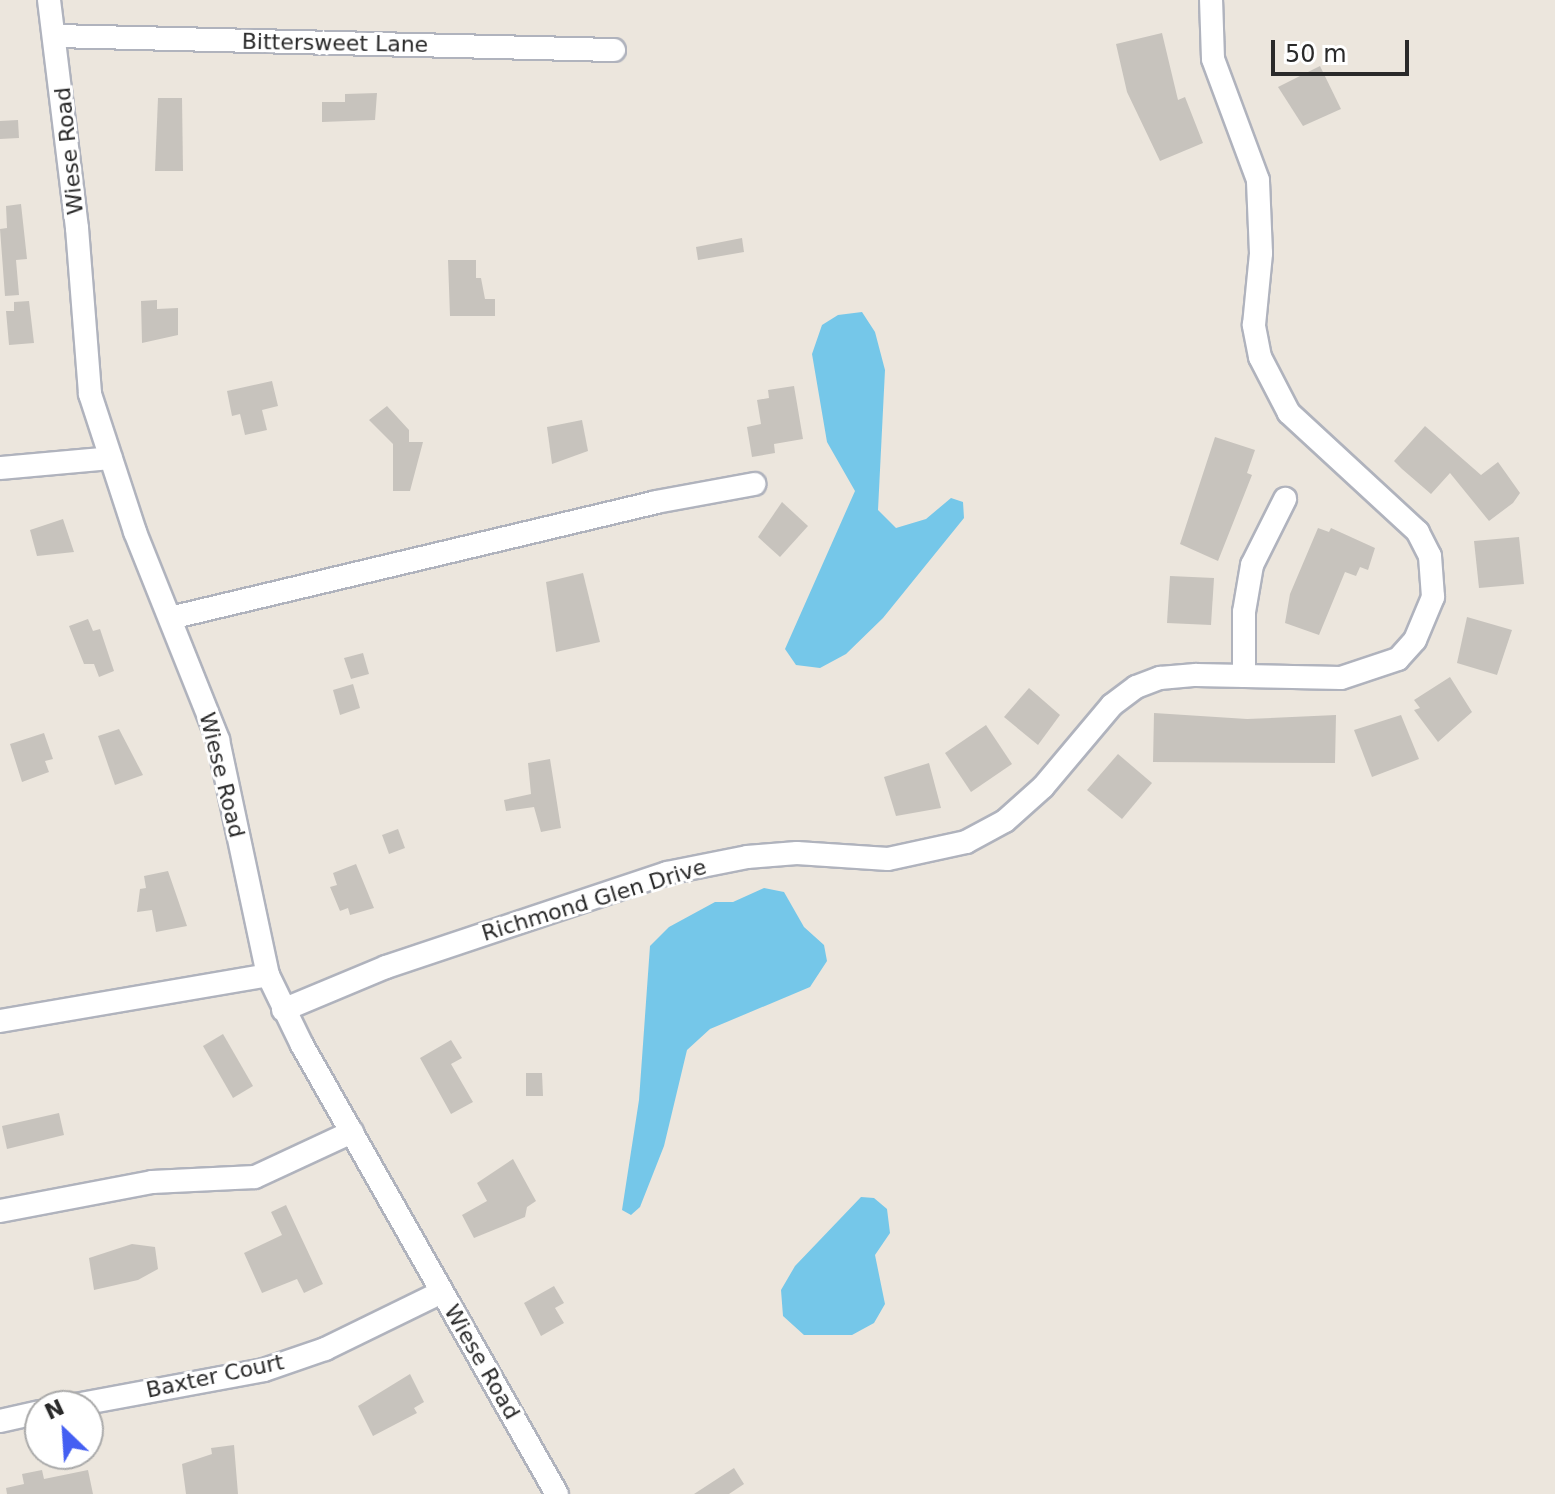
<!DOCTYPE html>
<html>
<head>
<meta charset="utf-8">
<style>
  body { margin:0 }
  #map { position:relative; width:1555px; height:1494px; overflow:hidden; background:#ece6dd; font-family:"DejaVu Sans",sans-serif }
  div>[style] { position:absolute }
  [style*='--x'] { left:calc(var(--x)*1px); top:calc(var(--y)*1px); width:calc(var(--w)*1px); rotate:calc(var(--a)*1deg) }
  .water>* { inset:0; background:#75c7e9 }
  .building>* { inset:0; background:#c7c3bd }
  .roads { filter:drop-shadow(2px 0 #b0b3bd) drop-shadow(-2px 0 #b0b3bd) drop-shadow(0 2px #b0b3bd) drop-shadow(0 -2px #b0b3bd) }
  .minor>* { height:22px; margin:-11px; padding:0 11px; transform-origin:11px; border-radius:11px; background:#fff }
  span { translate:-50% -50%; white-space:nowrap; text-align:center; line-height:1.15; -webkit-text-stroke:6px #fff; paint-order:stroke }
  .street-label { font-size:22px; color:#2a2a2a }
  .north { position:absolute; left:24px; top:1390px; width:80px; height:80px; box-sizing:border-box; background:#fff; border:2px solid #aaa; border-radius:50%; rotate:335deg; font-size:22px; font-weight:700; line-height:32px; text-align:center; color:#2a2a2a }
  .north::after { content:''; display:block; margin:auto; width:28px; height:36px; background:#445ff2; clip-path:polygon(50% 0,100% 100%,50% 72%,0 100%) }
  .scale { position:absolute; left:1271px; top:40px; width:138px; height:36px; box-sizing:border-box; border:4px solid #2a2a2a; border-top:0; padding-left:10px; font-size:24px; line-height:28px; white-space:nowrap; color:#2a2a2a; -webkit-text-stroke:6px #fff; paint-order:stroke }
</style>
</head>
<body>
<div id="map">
  <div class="water">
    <div style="clip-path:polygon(862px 312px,875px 332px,885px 370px,878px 510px,896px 528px,926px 519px,951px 498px,963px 502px,964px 518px,883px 618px,846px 654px,820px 668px,796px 665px,785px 649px,855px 491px,827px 442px,812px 354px,822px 325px,838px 315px)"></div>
    <div style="clip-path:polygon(764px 888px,784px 892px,804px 927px,824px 945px,827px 961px,810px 987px,710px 1029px,687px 1050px,664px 1146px,640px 1207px,631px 1215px,622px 1210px,639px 1100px,650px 946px,669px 927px,715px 902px,733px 902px)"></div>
    <div style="clip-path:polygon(861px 1197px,874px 1198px,887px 1209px,890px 1233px,875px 1255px,885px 1304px,874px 1323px,852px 1335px,804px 1335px,783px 1316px,781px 1290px,795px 1266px)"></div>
  </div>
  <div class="building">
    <div style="clip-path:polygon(1162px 33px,1178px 100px,1185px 97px,1203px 143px,1160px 161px,1127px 92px,1116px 44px)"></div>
    <div style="clip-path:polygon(1320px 66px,1341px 109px,1303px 126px,1278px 87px)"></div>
    <div style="clip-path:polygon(377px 93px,375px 120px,322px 122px,322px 102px,345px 102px,345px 94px)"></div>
    <div style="clip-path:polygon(158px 98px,182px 98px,183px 171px,155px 171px)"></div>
    <div style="clip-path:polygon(18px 120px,19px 138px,0 139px,0 121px)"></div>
    <div style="clip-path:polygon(21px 204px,27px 259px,16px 260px,19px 295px,5px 296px,0 229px,7px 228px,6px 206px)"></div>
    <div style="clip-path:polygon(742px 238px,744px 252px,698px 260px,696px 247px)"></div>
    <div style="clip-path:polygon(448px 260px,476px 260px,476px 278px,481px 278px,485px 299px,495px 299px,495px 316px,450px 316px)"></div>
    <div style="clip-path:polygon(157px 300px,157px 309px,178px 308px,178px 335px,142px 343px,141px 301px)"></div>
    <div style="clip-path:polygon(29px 301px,34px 343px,9px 345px,6px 311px,14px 311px,14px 302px)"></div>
    <div style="clip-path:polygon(272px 381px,278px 406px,262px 410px,267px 430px,245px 435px,240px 414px,232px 416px,227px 391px)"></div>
    <div style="clip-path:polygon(794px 386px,803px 439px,774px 444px,775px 453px,752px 457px,747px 427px,761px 424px,757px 400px,769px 398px,768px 390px)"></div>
    <div style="clip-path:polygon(387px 406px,409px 430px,409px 442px,423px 442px,410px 491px,393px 491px,393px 444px,369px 420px)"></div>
    <div style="clip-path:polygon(582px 420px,588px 451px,552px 464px,547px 427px)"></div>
    <div style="clip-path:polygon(1425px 426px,1481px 475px,1498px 462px,1520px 493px,1513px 503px,1489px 521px,1450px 473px,1431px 494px,1402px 469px,1394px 461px)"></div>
    <div style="clip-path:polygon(1215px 437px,1255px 450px,1247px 473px,1252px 475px,1218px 561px,1180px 544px)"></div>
    <div style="clip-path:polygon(782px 502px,808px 526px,780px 557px,758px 537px)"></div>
    <div style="clip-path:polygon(63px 519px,74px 552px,37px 556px,30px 530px)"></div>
    <div style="clip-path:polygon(1318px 528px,1329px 532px,1331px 528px,1375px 548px,1368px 570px,1360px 567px,1356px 576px,1345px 572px,1319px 635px,1285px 623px,1290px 594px)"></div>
    <div style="clip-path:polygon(1519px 537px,1524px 584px,1479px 588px,1474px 541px)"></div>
    <div style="clip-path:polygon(583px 573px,600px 642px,556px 652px,546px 582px)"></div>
    <div style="clip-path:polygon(1170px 576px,1214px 578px,1211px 625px,1167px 623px)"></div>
    <div style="clip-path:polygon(1467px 617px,1512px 630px,1497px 675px,1457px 663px)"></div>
    <div style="clip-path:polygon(88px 619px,93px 631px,100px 629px,114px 671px,99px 677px,94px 664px,84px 664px,69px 626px)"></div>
    <div style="clip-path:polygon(363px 653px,369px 674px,351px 679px,344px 658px)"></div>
    <div style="clip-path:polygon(1450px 677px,1472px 712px,1438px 742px,1414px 710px,1420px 708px,1414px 700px)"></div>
    <div style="clip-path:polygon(353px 684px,360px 708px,340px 715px,333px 690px)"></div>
    <div style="clip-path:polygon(1029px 688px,1060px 715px,1038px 745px,1004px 717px)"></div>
    <div style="clip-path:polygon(1154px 713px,1247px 719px,1336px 715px,1335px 763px,1153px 762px)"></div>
    <div style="clip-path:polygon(1401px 715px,1419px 759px,1372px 777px,1354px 730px)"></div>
    <div style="clip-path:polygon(986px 725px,1012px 764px,971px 792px,945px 753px)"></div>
    <div style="clip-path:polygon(119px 729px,143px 775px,115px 785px,98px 736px)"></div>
    <div style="clip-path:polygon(44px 733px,53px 759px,45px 761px,49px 772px,22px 782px,10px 744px)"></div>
    <div style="clip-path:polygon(1118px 754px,1152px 783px,1122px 819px,1087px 790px)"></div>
    <div style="clip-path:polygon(550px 759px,561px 828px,541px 832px,534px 807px,506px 811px,504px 800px,531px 794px,528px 763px)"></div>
    <div style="clip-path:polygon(929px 763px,941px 808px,896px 816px,884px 777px)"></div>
    <div style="clip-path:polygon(398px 829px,405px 848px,389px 854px,382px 835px)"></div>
    <div style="clip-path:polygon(356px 864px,374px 908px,350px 915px,348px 908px,340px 911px,330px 887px,337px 885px,333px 873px)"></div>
    <div style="clip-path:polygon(168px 871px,187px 926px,156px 932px,152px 910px,137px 912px,140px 889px,146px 888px,144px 876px)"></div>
    <div style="clip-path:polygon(223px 1034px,253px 1086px,233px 1098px,203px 1046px)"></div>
    <div style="clip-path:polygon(451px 1040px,462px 1058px,451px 1064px,473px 1102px,451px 1114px,420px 1058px)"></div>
    <div style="clip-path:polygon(526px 1073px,542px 1073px,543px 1096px,526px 1096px)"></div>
    <div style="clip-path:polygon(59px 1113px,64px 1135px,7px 1149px,2px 1126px)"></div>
    <div style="clip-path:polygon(513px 1159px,536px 1201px,527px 1207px,525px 1217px,474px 1238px,462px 1215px,487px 1201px,477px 1183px)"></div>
    <div style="clip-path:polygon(286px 1205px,323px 1284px,304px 1293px,297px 1279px,262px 1293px,244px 1253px,282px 1235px,271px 1212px)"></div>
    <div style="clip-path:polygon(132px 1244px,155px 1247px,158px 1269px,138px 1280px,94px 1290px,89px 1258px)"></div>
    <div style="clip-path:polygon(554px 1286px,564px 1303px,555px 1308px,564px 1323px,541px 1336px,524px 1303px)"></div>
    <div style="clip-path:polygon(410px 1374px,424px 1402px,414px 1408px,417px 1413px,373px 1436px,358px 1406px)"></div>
    <div style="clip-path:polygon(234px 1445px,238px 1494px,186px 1494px,182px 1464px,212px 1454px,211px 1448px)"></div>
    <div style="clip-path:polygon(734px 1468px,744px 1484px,729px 1494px,694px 1494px)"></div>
    <div style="clip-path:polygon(42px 1470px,44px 1479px,88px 1470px,93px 1494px,7px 1494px,6px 1488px,24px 1484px,22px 1474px)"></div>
  </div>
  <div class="roads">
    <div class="minor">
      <div style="--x:49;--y:0;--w:230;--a:83"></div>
      <div style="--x:77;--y:228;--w:167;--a:85.5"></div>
      <div style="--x:90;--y:394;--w:145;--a:71.9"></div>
      <div style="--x:135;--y:532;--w:224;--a:68.2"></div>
      <div style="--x:218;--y:740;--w:240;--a:78"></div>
      <div style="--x:268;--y:975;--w:78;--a:64.1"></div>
      <div style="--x:302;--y:1045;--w:516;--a:60.41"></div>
      <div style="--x:56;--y:36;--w:558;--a:1.44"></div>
      <div style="--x:0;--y:468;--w:111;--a:-5.1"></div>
      <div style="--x:170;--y:618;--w:500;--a:-13.4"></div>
      <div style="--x:656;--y:502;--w:100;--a:-10.4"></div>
      <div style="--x:1244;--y:676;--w:64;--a:-90"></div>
      <div style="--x:1244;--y:612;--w:48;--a:-80.3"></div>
      <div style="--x:1252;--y:565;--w:74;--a:-63.4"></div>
      <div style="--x:283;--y:1010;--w:112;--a:-22.7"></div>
      <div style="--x:386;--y:967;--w:296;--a:-18.5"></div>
      <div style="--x:667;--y:873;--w:82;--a:-11.3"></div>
      <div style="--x:747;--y:857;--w:50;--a:-4.6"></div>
      <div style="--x:797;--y:853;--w:91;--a:3.8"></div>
      <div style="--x:888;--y:859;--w:80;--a:-12.3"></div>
      <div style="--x:966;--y:842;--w:44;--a:-28.3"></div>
      <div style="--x:1005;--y:821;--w:51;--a:-41.8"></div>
      <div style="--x:1043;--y:787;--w:107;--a:-49.9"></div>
      <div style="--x:1112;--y:705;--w:30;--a:-37"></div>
      <div style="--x:1136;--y:687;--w:26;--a:-21"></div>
      <div style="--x:1160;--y:678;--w:36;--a:-5"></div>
      <div style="--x:1196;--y:675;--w:145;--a:1.2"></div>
      <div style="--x:1341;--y:678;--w:60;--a:-18.4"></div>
      <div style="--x:1398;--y:659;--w:25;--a:-48"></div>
      <div style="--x:1415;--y:640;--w:47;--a:-67.3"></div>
      <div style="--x:1433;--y:597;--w:41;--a:-94.2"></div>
      <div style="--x:1430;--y:556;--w:27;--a:-117"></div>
      <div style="--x:1418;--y:532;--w:176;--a:-137.3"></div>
      <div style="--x:1289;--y:413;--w:63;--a:-117.4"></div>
      <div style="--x:1260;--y:357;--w:33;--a:-101"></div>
      <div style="--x:1254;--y:325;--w:72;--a:-84.4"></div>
      <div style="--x:1261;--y:253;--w:73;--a:-92.4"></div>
      <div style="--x:1258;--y:180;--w:129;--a:-110.4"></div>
      <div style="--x:1213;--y:59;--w:59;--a:-91.9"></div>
      <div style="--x:0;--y:1021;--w:272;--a:-9.7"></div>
      <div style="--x:0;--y:1211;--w:155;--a:-10.8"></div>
      <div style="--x:152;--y:1182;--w:103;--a:-2.8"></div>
      <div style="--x:255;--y:1177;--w:107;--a:-24.9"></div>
      <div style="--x:70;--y:1406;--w:197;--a:-10.5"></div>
      <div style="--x:264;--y:1370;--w:65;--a:-19"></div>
      <div style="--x:325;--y:1349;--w:130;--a:-26"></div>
      <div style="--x:0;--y:1421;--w:41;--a:-12.7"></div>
    </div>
  </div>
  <div class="street-label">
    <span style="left:335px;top:43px;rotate:1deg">Bittersweet Lane</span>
    <span style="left:69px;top:151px;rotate:-96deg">Wiese Road</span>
    <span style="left:222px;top:775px;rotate:76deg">Wiese Road</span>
    <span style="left:594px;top:900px;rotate:-17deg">Richmond Glen Drive</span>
    <span style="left:482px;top:1362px;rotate:60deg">Wiese Road</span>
    <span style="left:215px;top:1376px;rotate:-12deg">Baxter Court</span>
  </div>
  <div class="north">N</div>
  <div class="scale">50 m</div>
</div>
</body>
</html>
